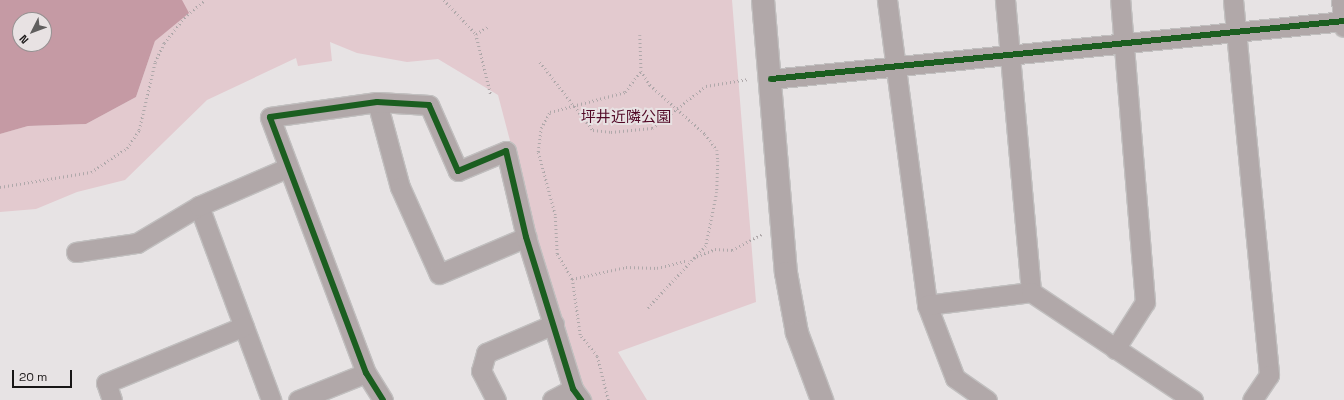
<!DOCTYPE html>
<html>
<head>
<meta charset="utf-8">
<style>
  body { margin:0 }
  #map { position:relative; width:1344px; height:400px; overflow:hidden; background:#e7e3e4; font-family:"Space Grotesk","Noto Sans JP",sans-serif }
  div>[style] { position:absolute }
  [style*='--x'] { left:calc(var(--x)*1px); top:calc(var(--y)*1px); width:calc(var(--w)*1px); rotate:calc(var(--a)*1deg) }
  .green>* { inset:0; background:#e3cacf }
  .water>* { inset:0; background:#c59aa4 }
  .path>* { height:2.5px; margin-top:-1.25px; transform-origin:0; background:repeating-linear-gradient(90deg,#afa8aa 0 1px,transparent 0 4px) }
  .roads { filter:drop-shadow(1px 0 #c1bfbf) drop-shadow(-1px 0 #c1bfbf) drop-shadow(0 1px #c1bfbf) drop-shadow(0 -1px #c1bfbf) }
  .minor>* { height:19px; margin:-9.5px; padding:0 9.5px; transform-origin:9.5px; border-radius:9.5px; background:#b1a8a9 }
  .tertiary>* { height:22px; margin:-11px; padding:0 11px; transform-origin:11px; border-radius:11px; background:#b1a8a9 }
  .cycleway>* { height:6px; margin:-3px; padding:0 3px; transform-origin:3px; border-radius:3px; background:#1b5e20 }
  span { translate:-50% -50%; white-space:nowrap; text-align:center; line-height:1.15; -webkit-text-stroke:4px #e8e2e3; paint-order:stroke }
  .park-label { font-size:15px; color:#520926 }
  .north { position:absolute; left:12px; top:12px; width:40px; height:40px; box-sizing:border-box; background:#e8e2e3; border:1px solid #959091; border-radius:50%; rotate:228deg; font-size:11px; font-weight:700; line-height:16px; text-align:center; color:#181616 }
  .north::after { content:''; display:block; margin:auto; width:14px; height:18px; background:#605e5e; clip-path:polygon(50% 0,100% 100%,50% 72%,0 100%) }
  .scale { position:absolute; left:12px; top:370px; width:60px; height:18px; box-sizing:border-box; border:2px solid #181616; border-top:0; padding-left:5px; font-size:12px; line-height:14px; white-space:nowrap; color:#181616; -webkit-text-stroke:3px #e8e2e3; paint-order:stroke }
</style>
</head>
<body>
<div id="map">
  <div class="green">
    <div style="clip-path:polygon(182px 0,732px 0,756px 302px,618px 352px,647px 400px,586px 400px,574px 384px,498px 95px,438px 59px,407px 62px,357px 53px,330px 42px,332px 61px,298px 66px,296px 58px,207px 100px,125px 180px,77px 192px,36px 209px,0 212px,0 134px,28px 126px,86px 124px,136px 97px,155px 41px,168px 29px)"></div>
  </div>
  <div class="water">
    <div style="clip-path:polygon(evenodd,0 0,182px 0,189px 13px,155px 41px,136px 97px,86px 124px,28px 126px,0 134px,0 0,20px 20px,44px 20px,44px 44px,20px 44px,20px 20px)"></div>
  </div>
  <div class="path">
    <div style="--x:444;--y:0;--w:47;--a:46.7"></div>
    <div style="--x:476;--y:34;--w:63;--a:76.2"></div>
    <div style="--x:476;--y:34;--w:15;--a:-32"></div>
    <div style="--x:640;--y:35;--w:36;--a:88"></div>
    <div style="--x:641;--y:71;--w:17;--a:57"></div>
    <div style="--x:650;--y:85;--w:74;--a:41.7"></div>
    <div style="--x:705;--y:134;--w:20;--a:53"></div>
    <div style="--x:717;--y:150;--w:11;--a:85"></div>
    <div style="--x:718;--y:161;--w:31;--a:92"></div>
    <div style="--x:717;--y:192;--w:55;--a:101.5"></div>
    <div style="--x:706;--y:246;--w:85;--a:133.1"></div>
    <div style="--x:540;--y:62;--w:86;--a:52.1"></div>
    <div style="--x:593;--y:130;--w:18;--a:6"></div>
    <div style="--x:611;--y:132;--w:41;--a:-5.6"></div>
    <div style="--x:652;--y:128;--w:68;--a:-37.9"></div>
    <div style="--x:706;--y:86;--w:43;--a:-9.5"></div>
    <div style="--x:0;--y:187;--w:92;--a:-9.4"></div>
    <div style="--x:91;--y:172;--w:43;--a:-33.7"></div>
    <div style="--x:127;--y:148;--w:22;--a:-56"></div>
    <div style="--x:139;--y:130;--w:70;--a:-76.8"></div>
    <div style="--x:155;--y:62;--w:21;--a:-65"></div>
    <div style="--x:164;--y:43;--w:36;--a:-51"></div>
    <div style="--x:187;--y:15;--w:23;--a:-40"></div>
    <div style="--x:693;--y:258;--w:24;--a:-22"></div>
    <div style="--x:715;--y:249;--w:17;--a:3"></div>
    <div style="--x:732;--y:250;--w:34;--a:-28"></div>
    <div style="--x:572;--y:279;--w:55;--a:-12.5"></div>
    <div style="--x:626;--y:267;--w:31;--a:2"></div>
    <div style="--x:657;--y:268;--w:32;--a:-14"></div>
    <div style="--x:608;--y:400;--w:45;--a:-104"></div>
    <div style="--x:597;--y:356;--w:27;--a:-129"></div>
    <div style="--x:580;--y:335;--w:57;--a:-98.1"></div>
    <div style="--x:572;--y:279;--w:29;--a:-121"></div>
    <div style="--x:557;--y:254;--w:39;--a:-93"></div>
    <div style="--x:555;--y:215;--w:65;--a:-105.1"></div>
    <div style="--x:538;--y:152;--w:24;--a:-83"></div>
    <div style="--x:541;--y:128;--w:18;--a:-61"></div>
    <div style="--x:550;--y:112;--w:78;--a:-14.9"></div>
    <div style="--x:625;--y:92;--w:26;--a:-53"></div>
  </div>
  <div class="roads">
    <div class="minor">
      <div style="--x:887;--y:0;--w:308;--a:82.5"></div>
      <div style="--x:927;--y:305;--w:78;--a:69"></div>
      <div style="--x:955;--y:378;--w:39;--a:35"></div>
      <div style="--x:1005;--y:0;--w:293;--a:84.9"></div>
      <div style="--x:1233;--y:0;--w:377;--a:84.5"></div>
      <div style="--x:1269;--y:375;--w:30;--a:124"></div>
      <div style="--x:1341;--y:0;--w:27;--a:84"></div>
      <div style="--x:771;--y:79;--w:576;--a:-5.78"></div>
      <div style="--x:377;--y:102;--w:88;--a:74.9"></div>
      <div style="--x:400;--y:187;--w:95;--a:65.9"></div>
      <div style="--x:439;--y:274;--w:95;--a:-23"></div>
      <div style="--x:199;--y:206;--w:207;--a:69.6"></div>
      <div style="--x:76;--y:252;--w:62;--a:-8.4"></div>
      <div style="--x:137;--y:243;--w:72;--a:-30.8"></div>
      <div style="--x:199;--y:206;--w:96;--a:-23.4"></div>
      <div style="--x:927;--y:305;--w:105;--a:-7.1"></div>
      <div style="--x:1031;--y:292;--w:195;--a:33.7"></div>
      <div style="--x:1115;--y:349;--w:56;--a:-57.4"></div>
      <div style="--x:1145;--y:302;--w:303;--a:-94.7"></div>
      <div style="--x:112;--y:400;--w:18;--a:-109"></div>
      <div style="--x:106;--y:383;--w:149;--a:-22.4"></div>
      <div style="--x:298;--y:400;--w:73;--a:-21.7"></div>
      <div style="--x:383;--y:400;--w:32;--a:-122"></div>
      <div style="--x:366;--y:373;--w:273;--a:-110.6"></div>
      <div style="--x:270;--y:117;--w:108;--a:-8"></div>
      <div style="--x:377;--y:102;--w:52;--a:3.3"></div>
      <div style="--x:429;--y:105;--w:72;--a:66.3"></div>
      <div style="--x:458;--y:171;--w:52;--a:-22.6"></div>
      <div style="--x:506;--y:151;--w:88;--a:76.9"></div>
      <div style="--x:526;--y:237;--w:159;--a:72.8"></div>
      <div style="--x:573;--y:389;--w:14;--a:54"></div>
      <div style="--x:496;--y:400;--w:33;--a:-117"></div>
      <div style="--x:481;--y:371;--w:19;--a:-74"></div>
      <div style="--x:486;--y:353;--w:74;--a:-23.1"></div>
      <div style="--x:552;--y:400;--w:24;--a:-28"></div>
    </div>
    <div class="tertiary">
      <div style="--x:763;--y:0;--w:274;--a:85.2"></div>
      <div style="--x:786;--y:273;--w:61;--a:79.6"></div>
      <div style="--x:797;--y:333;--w:72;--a:69.5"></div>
    </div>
  </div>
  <div class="cycleway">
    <div style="--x:771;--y:79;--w:576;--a:-5.78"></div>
    <div style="--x:383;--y:400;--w:32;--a:-122"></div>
    <div style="--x:366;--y:373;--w:273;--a:-110.6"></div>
    <div style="--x:270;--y:117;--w:108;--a:-8"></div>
    <div style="--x:377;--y:102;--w:52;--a:3.3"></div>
    <div style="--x:429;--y:105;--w:72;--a:66.3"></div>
    <div style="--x:458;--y:171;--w:52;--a:-22.6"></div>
    <div style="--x:506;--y:151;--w:88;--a:76.9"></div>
    <div style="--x:526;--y:237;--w:159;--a:72.8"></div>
    <div style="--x:573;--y:389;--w:14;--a:54"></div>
  </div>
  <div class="park-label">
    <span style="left:626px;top:117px">坪井近隣公園</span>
  </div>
  <div class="north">N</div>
  <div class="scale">20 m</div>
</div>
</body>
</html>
